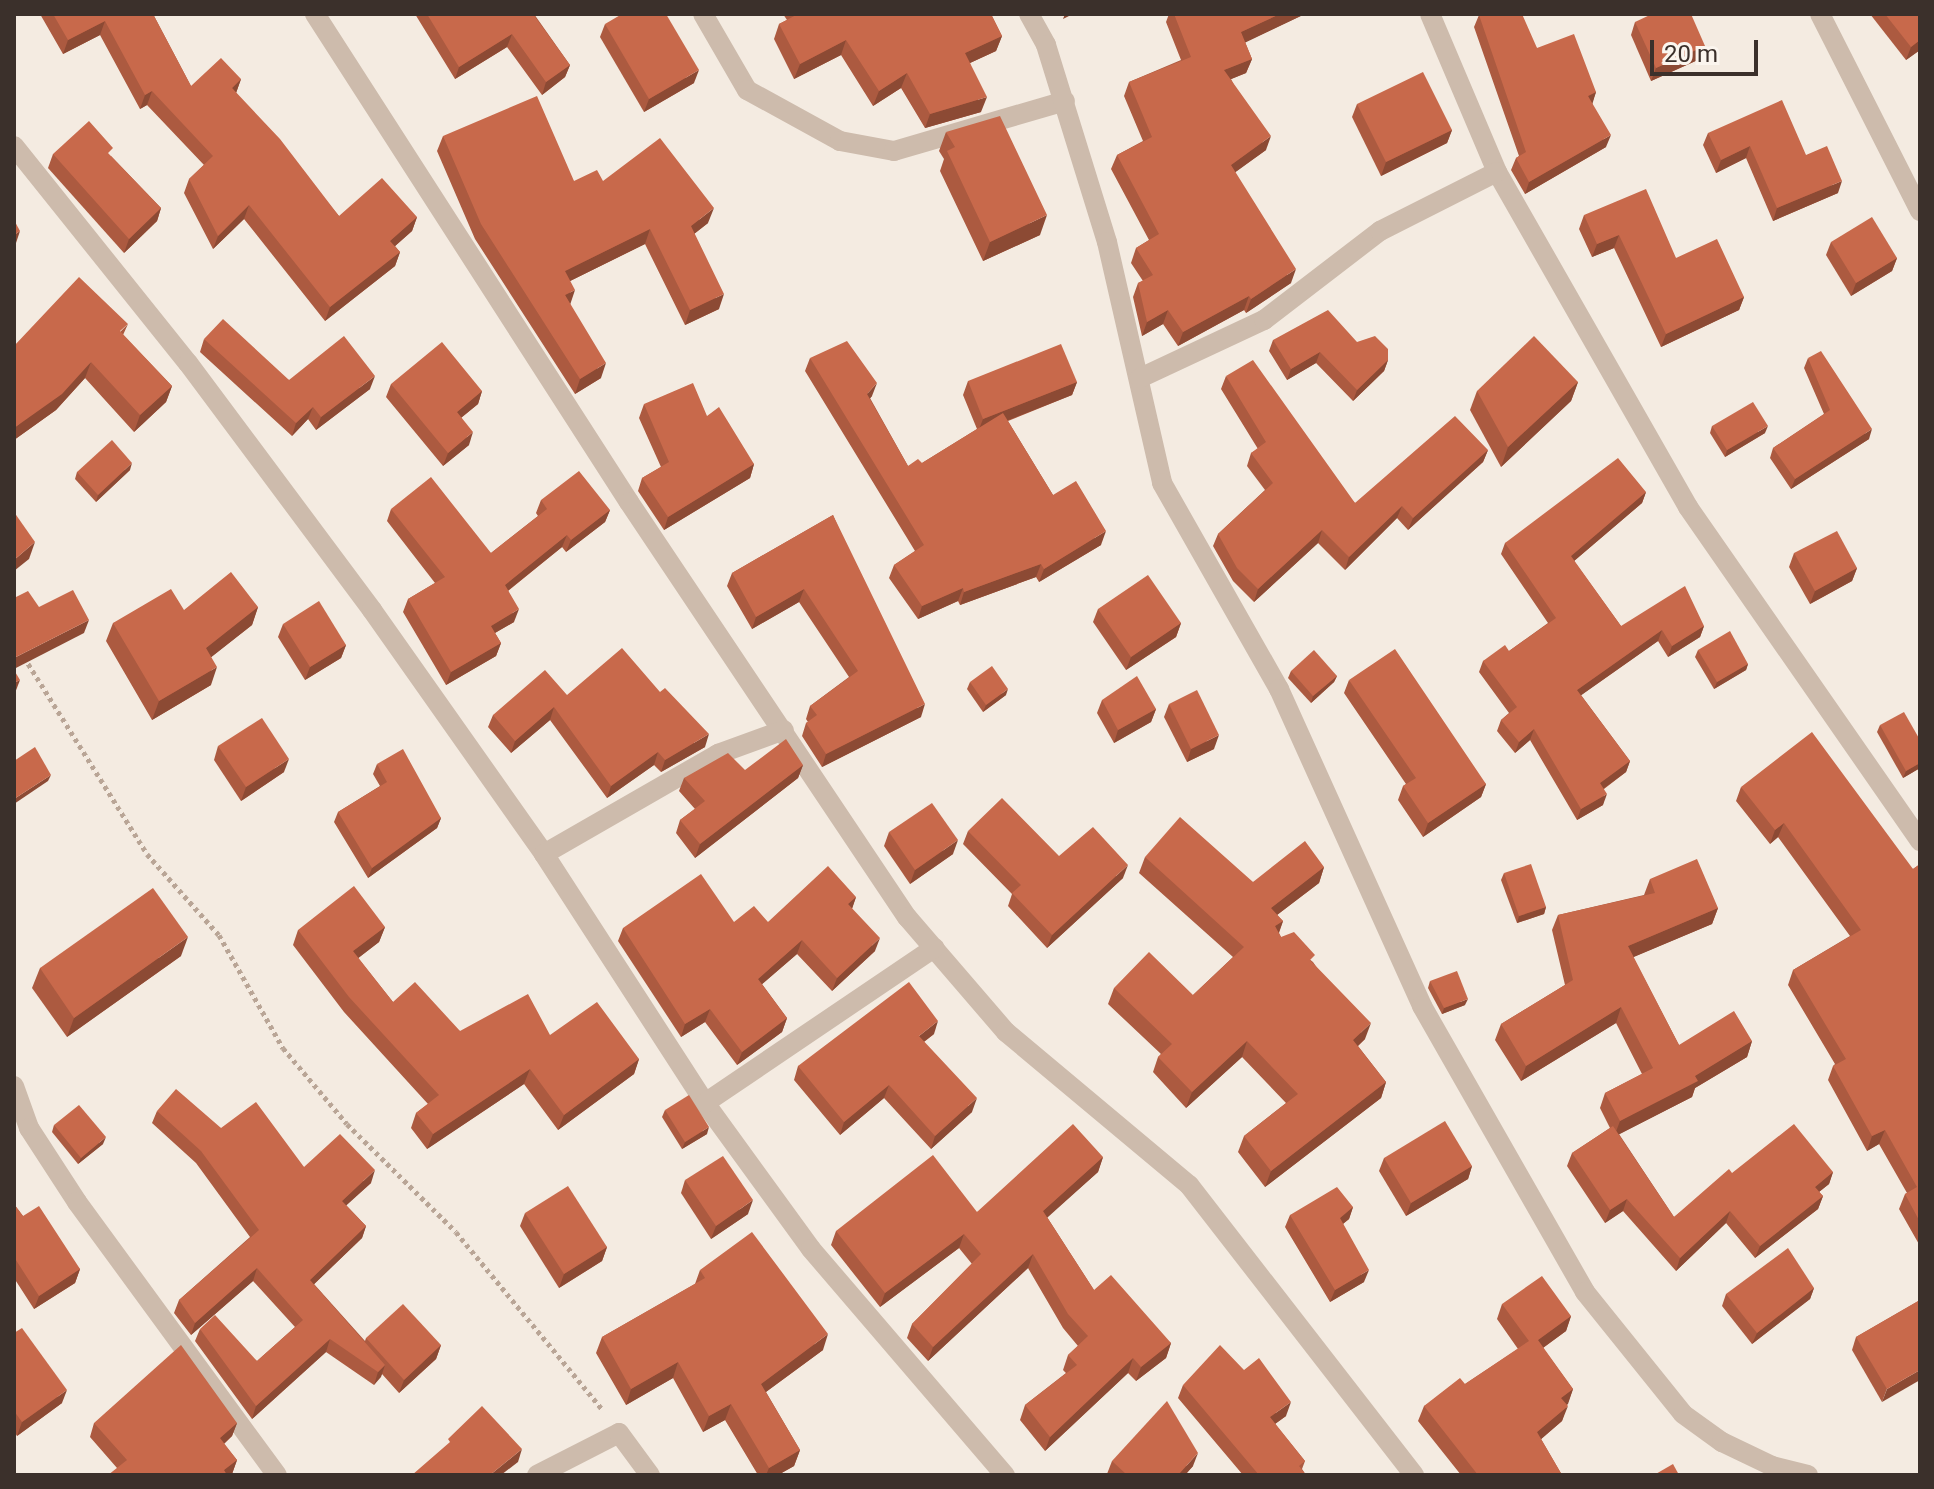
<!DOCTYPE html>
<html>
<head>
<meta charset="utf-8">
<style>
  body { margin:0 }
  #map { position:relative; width:1934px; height:1489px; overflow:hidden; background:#f4ebe1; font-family:Roboto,sans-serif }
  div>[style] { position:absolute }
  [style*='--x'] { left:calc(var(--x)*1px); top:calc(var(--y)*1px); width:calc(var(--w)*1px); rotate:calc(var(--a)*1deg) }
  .path>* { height:5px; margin-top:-2.5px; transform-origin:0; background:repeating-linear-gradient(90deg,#b9a596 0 4px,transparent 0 8px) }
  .minor>* { height:20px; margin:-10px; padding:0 10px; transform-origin:10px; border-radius:10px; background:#cdbbac }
  .wall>* { inset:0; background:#ac5a40 }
  .shaded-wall>* { inset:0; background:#8c4a34 }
  .building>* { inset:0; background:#c8694b }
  span { translate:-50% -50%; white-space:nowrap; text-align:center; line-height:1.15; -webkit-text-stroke:7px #fbf5ee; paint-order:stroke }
  .frame { position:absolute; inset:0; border:16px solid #3b302b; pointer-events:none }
  .scale { position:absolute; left:1650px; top:40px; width:108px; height:36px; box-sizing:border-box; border:4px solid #3b302b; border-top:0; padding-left:10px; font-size:24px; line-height:28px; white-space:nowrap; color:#3b302b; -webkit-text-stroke:6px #fbf5ee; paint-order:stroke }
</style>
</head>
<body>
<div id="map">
  <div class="path">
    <div style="--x:24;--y:657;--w:232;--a:58"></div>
    <div style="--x:147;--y:854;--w:108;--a:48.4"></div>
    <div style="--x:219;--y:935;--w:130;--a:60.5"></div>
    <div style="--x:283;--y:1048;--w:99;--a:49.9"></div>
    <div style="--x:347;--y:1124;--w:153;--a:44.7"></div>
    <div style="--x:456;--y:1232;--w:229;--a:50.5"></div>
  </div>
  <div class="minor">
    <div style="--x:315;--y:14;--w:580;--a:57.24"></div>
    <div style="--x:629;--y:502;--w:500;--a:56.2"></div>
    <div style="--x:907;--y:917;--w:152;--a:49.3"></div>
    <div style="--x:1006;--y:1032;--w:239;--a:39.9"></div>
    <div style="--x:1189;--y:1185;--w:367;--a:52.2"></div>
    <div style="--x:703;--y:14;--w:88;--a:59.9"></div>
    <div style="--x:747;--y:90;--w:106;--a:28.7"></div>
    <div style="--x:840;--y:141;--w:55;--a:10.5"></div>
    <div style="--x:894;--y:151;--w:178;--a:-16.3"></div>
    <div style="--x:1029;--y:14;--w:35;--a:61"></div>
    <div style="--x:1046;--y:45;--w:206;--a:72.8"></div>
    <div style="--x:1107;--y:242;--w:247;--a:77.1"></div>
    <div style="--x:1162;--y:483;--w:237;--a:60.4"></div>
    <div style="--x:1279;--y:689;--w:348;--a:65.7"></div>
    <div style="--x:1422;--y:1006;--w:329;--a:60.3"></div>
    <div style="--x:1585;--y:1292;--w:156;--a:51.2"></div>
    <div style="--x:1683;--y:1414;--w:48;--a:35.7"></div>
    <div style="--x:1722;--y:1442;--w:55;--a:25.6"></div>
    <div style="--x:1772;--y:1466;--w:37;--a:14"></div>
    <div style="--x:1430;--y:14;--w:172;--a:67"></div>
    <div style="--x:1497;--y:172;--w:386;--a:60.3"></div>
    <div style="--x:1688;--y:507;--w:407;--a:55.2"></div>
    <div style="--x:1820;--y:14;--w:221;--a:63.1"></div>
    <div style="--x:14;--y:146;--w:278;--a:51.3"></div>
    <div style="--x:188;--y:363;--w:308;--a:53.3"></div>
    <div style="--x:372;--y:610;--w:299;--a:54.8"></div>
    <div style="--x:544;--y:854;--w:297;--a:57.1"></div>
    <div style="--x:705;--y:1103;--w:180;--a:54"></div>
    <div style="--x:811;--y:1249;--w:298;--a:49.4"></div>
    <div style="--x:1140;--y:378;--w:137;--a:-25.1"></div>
    <div style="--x:1264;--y:320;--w:146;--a:-37.5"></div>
    <div style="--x:1380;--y:231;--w:131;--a:-26.8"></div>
    <div style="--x:544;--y:854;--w:201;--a:-29.9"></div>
    <div style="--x:718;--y:754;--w:70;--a:-20"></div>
    <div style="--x:14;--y:1086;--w:45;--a:70.3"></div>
    <div style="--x:29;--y:1128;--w:88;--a:57"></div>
    <div style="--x:77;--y:1202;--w:338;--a:53.8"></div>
    <div style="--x:705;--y:1103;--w:277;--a:-34.1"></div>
    <div style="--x:537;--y:1475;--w:92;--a:-27.1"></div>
    <div style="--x:619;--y:1433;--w:52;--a:53.6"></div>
  </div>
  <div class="wall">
    <div style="clip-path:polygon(40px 14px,153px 14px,191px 86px,241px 79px,236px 93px,339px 216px,417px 217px,412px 231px,395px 246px,400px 252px,395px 266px,325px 321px,244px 219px,213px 249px,184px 193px,189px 179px,204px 165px,147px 105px,140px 109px,100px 35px,63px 54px)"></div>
    <div style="clip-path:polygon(415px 14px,534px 14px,570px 65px,565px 77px,542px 95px,507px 47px,455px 79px)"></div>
    <div style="clip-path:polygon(783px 14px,991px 14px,1002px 36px,996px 51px,970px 63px,981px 112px,925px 128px,901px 88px,873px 106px,841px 55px,794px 79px,774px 39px,779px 24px,787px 20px)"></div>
    <div style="clip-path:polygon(1169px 14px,1305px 14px,1245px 42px,1252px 59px,1246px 73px,1231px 79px,1266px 150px,1235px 172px,1291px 283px,1246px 313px,1244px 310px,1178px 346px,1163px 324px,1142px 336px,1133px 297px,1138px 283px,1143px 281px,1131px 263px,1136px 248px,1149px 240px,1111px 169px,1117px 155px,1143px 141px,1124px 96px,1129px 82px,1181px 60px,1166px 22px)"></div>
    <div style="clip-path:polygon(1870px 14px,1920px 14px,1920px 50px,1906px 60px)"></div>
    <div style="clip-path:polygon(1479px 15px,1537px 48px,1596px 92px,1592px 103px,1606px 147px,1525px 194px,1511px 170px,1516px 158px,1519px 156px,1474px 27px)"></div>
    <div style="clip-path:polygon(1635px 22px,1705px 46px,1700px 59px,1651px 81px,1631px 35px)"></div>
    <div style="clip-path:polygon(605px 24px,694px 83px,644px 112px,600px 37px)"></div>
    <div style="clip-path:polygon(1357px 104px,1452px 130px,1447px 143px,1381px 176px,1352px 117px)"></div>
    <div style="clip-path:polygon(946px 132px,1040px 235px,983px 261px,940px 171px,944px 159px,939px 151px)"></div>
    <div style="clip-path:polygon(1708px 133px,1806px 155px,1838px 193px,1773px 221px,1746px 158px,1716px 173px,1703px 145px)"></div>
    <div style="clip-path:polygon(443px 136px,574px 181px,603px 181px,708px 223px,694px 234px,719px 309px,685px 325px,645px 244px,570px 281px,570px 304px,601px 378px,575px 394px,475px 239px,437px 151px)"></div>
    <div style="clip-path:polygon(53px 154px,111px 156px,161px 208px,157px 221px,124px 253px,48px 168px)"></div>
    <div style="clip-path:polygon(1584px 215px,1676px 258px,1744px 297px,1739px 310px,1661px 347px,1614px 248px,1592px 257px,1579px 229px)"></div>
    <div style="clip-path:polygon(1831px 242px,1897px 258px,1892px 271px,1851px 296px,1826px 255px)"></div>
    <div style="clip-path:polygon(128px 324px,123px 335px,172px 386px,166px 402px,134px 432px,85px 378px,56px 410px,14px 440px)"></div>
    <div style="clip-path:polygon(204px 339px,289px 380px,370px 389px,316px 430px,308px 419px,292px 436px,200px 352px)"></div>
    <div style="clip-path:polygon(1273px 340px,1357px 342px,1388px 360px,1384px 371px,1353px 401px,1316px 363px,1287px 380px,1269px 351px)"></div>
    <div style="clip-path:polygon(810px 358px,872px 396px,870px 398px,908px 466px,922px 463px,977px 429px,963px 395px,968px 381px,1077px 382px,1072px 395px,1008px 421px,1053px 495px,1101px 545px,1039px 582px,1036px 577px,960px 605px,958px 601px,918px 619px,889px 578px,894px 565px,915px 551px,805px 371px)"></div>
    <div style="clip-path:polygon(1808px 358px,1869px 439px,1791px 489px,1770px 458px,1773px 448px,1824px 414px,1804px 368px)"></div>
    <div style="clip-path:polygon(1226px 376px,1355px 503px,1488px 450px,1483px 462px,1408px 530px,1397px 518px,1345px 570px,1318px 543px,1254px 602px,1233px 581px,1213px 546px,1218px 534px,1265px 490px,1247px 466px,1251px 453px,1258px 449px,1221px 389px)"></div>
    <div style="clip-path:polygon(1578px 382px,1571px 401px,1501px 467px,1470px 410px,1477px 391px)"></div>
    <div style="clip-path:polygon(391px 384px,482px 391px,478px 404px,461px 418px,469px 445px,443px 466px,386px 397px)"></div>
    <div style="clip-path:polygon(644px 404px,754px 464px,750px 478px,664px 530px,638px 491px,642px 478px,661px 467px,639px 418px)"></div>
    <div style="clip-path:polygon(1712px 426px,1765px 433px,1725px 457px,1710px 433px)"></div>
    <div style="clip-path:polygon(130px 470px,96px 502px,75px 479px,77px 472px)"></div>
    <div style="clip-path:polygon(1646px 492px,1642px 503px,1574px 561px,1621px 626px,1704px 626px,1700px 637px,1668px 657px,1658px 641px,1581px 695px,1630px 761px,1626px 772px,1604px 789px,1603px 805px,1577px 820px,1530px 740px,1515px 753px,1497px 731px,1501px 720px,1509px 713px,1479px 672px,1483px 661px,1509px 651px,1548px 623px,1501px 554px,1505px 543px)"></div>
    <div style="clip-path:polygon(541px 500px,610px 510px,605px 522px,566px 552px,562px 547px,508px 591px,514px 622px,495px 633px,501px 643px,496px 656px,446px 685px,403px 612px,408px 599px,435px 583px,387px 521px,391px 509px,491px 553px,538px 516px,536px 513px)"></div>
    <div style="clip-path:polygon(833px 515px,921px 717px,822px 767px,802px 736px,806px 723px,808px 722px,806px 719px,810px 706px,849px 677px,799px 602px,752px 629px,727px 586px,732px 573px)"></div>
    <div style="clip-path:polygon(1794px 553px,1857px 568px,1852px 581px,1810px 604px,1789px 567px)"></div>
    <div style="clip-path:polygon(258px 607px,252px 625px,211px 657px,211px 685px,152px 720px,106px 641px,113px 623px,184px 610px)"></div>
    <div style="clip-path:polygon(1098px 609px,1181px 623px,1176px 637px,1126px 670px,1093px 622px)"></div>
    <div style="clip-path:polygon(283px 624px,346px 645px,341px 658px,305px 680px,278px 637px)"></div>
    <div style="clip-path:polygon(1698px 650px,1748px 664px,1746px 670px,1714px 689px,1695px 657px)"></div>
    <div style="clip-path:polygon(1291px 671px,1337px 676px,1334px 682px,1311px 703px,1288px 678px)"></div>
    <div style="clip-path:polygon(1349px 680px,1486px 784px,1481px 797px,1423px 837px,1398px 800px,1403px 786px,1406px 784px,1344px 693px)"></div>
    <div style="clip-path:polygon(970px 682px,1006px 695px,983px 712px,967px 689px)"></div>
    <div style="clip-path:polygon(567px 695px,705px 747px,661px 772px,654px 765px,607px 798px,550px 720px,511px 753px,488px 727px,493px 715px)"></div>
    <div style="clip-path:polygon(1102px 700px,1156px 709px,1151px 722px,1114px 743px,1097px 713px)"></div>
    <div style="clip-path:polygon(1169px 704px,1214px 749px,1187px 762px,1164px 717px)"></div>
    <div style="clip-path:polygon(1880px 725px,1920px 740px,1920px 768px,1903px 778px,1877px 732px)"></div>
    <div style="clip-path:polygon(218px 746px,284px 772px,241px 801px,214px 760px)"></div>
    <div style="clip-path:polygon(377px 764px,441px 818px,437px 828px,368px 878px,334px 822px,338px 812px,380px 786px,373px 774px)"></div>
    <div style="clip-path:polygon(803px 765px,798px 778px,695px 858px,676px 833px,680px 820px,695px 809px,679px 791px,684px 778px)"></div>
    <div style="clip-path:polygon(1741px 787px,1913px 869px,1920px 864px,1920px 1246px,1899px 1209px,1905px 1194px,1907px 1193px,1879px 1144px,1867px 1151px,1828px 1080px,1833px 1066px,1835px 1064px,1788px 985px,1793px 970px,1850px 936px,1778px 837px,1770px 844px,1736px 801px)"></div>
    <div style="clip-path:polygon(968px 831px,1123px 878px,1047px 948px,1008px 906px,1012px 894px,963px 844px)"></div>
    <div style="clip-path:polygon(889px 832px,953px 854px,910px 884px,884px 846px)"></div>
    <div style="clip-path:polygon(1145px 857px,1253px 882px,1324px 867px,1319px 883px,1277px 915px,1283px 921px,1279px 933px,1281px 937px,1313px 962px,1365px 1039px,1358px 1046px,1386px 1082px,1381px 1098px,1265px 1187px,1238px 1152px,1244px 1136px,1286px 1103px,1242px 1057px,1186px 1108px,1153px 1072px,1158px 1057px,1161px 1054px,1108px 1004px,1114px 988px,1193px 995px,1233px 957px,1139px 873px)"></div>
    <div style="clip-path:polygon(1504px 873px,1546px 907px,1544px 914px,1517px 923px,1501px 880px)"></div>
    <div style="clip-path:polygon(1650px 879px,1718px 908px,1712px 924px,1633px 957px,1679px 1045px,1752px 1041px,1747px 1057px,1695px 1088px,1692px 1097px,1619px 1134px,1674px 1217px,1732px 1173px,1833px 1172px,1829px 1184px,1819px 1192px,1823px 1196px,1818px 1209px,1755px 1258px,1726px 1223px,1676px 1271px,1623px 1211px,1605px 1223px,1567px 1166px,1572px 1153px,1610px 1128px,1600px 1108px,1605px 1093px,1642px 1074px,1616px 1023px,1521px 1081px,1495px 1040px,1501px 1024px,1565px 985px,1552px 930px,1558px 915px,1644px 895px)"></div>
    <div style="clip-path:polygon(856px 897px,852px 909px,875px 951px,832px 991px,797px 954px,762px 984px,787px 1018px,782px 1032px,737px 1065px,705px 1022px,681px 1037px,618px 941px,623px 928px,734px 922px,768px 922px)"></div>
    <div style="clip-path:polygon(385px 927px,379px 942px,358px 958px,393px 1002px,460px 1031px,550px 1035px,639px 1059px,634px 1074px,558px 1130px,524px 1084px,427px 1149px,411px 1128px,416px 1113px,428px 1104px,344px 1012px,293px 945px,298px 930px)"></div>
    <div style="clip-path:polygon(181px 956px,67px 1037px,32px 988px,40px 968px)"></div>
    <div style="clip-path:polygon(1430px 981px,1465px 1005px,1442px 1014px,1428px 988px)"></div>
    <div style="clip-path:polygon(934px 1034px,924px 1042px,972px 1112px,931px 1149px,884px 1098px,840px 1135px,794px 1080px,798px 1066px)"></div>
    <div style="clip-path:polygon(665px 1110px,707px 1134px,682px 1149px,662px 1117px)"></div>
    <div style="clip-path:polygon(157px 1111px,221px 1128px,304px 1167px,371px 1183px,346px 1205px,366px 1226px,362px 1238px,314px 1284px,365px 1341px,366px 1338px,441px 1345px,436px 1359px,399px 1393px,382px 1374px,374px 1385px,326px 1352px,252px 1419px,195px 1341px,200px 1329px,257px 1361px,295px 1327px,253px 1281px,191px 1335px,174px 1313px,179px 1300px,250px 1237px,196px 1163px,152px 1123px)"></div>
    <div style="clip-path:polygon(54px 1125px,103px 1144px,78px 1164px,52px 1132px)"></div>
    <div style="clip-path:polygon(1103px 1157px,1098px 1172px,1047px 1217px,1094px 1290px,1171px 1343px,1166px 1358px,1136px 1381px,1128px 1373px,1045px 1451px,1020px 1420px,1025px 1405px,1066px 1373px,1063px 1370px,1068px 1355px,1078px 1346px,1063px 1328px,1028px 1268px,928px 1361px,907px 1338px,912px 1324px,972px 1264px,959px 1248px,880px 1307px,831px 1245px,836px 1231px,977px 1212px)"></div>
    <div style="clip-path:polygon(1384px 1158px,1472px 1166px,1468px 1179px,1406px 1216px,1379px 1171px)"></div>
    <div style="clip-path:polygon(685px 1180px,748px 1214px,711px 1239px,681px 1193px)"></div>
    <div style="clip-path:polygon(14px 1204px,23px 1216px,80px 1269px,75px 1283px,34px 1309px,14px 1278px)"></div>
    <div style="clip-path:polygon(1353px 1207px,1349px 1219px,1343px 1224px,1364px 1282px,1330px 1302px,1285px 1227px,1290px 1215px)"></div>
    <div style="clip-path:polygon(525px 1213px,607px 1247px,602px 1261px,559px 1288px,520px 1226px)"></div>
    <div style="clip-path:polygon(700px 1270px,823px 1350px,766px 1392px,800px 1450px,794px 1466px,778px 1475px,758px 1475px,725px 1420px,703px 1432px,673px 1378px,626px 1405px,596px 1353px,602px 1337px,695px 1284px)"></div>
    <div style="clip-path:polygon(1814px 1288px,1810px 1299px,1752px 1344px,1722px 1306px,1726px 1294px)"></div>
    <div style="clip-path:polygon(1920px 1300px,1882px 1402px,1852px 1350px,1856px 1337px)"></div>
    <div style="clip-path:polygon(1502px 1304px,1571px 1316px,1566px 1331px,1543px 1348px,1573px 1389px,1567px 1405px,1562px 1421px,1541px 1439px,1562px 1475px,1461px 1475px,1418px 1421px,1424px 1406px,1465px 1384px,1518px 1349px,1497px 1319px)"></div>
    <div style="clip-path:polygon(14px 1333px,62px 1403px,17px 1436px,14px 1431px)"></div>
    <div style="clip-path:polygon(1183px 1385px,1286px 1416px,1275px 1424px,1305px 1461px,1302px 1469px,1306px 1475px,1243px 1475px,1178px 1398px)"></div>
    <div style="clip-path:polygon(94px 1423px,237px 1423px,232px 1436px,224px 1444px,237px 1460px,232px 1474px,117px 1468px,90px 1437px)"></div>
    <div style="clip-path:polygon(1112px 1461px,1193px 1466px,1185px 1475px,1108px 1475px,1107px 1474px)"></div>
  </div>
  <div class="shaded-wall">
    <div style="clip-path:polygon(1065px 14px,1073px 14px,1063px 19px)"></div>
    <div style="clip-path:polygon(1280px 14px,1305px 14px,1236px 47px,1241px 32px)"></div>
    <div style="clip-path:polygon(105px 21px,100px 35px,63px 54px,68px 40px)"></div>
    <div style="clip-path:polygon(512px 34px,507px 47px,455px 79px,459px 67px)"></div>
    <div style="clip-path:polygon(1002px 36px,996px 51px,959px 68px,965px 53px)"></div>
    <div style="clip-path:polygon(846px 40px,841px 55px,794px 79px,800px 64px)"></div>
    <div style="clip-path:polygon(1920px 40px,1920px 50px,1906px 60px,1911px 47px)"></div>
    <div style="clip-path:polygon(1705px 46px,1700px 59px,1651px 81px,1656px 68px)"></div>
    <div style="clip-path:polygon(1252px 59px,1246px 73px,1219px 84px,1224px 70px)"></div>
    <div style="clip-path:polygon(570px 65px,565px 77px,542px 95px,546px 82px)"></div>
    <div style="clip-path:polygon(699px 70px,694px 83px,644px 112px,649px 99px)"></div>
    <div style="clip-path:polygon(907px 73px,901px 88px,873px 106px,879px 91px)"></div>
    <div style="clip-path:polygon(241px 79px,236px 93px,232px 88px)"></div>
    <div style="clip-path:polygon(152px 91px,147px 105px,140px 109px,145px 95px)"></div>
    <div style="clip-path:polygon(1596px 92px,1592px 105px,1588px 96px)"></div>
    <div style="clip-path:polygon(987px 97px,981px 112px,925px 128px,930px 114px)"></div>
    <div style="clip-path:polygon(1452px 130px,1447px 143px,1381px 176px,1386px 162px)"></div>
    <div style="clip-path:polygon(1611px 135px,1606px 147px,1525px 194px,1529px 182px)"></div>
    <div style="clip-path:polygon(1271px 136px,1266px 150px,1226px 179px,1231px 165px)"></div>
    <div style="clip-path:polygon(1750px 146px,1746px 158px,1716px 173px,1721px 160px)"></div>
    <div style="clip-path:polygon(1842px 181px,1838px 193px,1773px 221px,1777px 208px)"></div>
    <div style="clip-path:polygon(249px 205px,244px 219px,213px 249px,218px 236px)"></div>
    <div style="clip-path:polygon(161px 208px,157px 221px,124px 253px,129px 239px)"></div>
    <div style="clip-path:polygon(714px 208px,708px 223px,685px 241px,691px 226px)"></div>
    <div style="clip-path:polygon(1047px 215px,1040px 235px,983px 261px,990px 242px)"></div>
    <div style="clip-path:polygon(417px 217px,412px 231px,385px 255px,390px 241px)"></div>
    <div style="clip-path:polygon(650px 229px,645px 244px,560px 286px,565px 271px)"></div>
    <div style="clip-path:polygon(20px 231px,16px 243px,14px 244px,14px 235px)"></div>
    <div style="clip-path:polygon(1619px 235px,1614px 248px,1592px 257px,1597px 244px)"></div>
    <div style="clip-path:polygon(400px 252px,395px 266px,325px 321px,330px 307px)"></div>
    <div style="clip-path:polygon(1897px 258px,1892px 271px,1851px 296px,1856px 283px)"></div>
    <div style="clip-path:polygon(1296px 269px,1291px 283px,1246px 313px,1251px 299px)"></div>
    <div style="clip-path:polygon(575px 290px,570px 305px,565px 295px)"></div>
    <div style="clip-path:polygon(724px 294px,719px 309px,685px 325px,690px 310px)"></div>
    <div style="clip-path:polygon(1249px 296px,1244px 310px,1178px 346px,1183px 332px)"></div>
    <div style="clip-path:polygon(1744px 297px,1739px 310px,1661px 347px,1666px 334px)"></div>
    <div style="clip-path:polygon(1168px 310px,1163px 324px,1142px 336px,1147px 322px)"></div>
    <div style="clip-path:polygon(1320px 352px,1316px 363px,1287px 380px,1291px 369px)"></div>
    <div style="clip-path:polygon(1388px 360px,1384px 371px,1353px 401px,1357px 390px)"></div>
    <div style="clip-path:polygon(91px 362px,85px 378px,56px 410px,14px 440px,14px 428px)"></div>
    <div style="clip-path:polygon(606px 363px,601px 378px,575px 394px,580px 379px)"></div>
    <div style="clip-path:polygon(375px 376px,370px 389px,316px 430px,321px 417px)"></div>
    <div style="clip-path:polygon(1077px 382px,1072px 395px,978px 432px,983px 419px)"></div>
    <div style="clip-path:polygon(1578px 382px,1571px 401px,1501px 467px,1508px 447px)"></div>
    <div style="clip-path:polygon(877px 383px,872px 396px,863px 407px,867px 394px)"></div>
    <div style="clip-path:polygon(172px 386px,166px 402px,134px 432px,140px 415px)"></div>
    <div style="clip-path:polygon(482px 391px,478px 404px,452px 425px,457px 412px)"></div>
    <div style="clip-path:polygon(313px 407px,308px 419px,292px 436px,296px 423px)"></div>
    <div style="clip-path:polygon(1768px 426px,1765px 433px,1725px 457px,1727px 450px)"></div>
    <div style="clip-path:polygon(1872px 429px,1869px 439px,1791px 489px,1795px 479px)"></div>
    <div style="clip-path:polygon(473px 432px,469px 445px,443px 466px,448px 453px)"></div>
    <div style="clip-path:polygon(1488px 450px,1483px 462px,1408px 530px,1413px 518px)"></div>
    <div style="clip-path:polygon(132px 463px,130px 470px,96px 502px,98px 495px)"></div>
    <div style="clip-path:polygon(754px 464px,750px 478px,664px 530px,668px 517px)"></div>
    <div style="clip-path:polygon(1646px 492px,1642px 503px,1567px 567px,1571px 556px)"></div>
    <div style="clip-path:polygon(1402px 506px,1397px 518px,1345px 570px,1349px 557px)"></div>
    <div style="clip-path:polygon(610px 510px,605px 522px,566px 552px,571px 540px)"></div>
    <div style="clip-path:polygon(1322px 530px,1318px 543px,1254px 602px,1258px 589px)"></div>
    <div style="clip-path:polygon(1106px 531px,1101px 545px,1039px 582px,1044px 569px)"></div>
    <div style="clip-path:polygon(567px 535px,562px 547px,500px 597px,505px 585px)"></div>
    <div style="clip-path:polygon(35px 542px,29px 559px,14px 571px,14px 560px)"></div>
    <div style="clip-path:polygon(1041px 564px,1036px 577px,960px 605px,964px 592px)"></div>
    <div style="clip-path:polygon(1857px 568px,1852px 581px,1810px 604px,1815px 591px)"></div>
    <div style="clip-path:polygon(963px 588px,958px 601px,918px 619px,922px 606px)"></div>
    <div style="clip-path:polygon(804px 589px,799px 602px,752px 629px,756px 617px)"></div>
    <div style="clip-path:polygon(258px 607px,252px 625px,200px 666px,206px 648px)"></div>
    <div style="clip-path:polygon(519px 609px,514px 622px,486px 638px,491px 626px)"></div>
    <div style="clip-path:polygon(89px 620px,84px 633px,14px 669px,14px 658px)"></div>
    <div style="clip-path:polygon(1181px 623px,1176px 637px,1126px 670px,1131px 657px)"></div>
    <div style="clip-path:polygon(1704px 626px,1700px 637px,1668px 657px,1672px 646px)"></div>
    <div style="clip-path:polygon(1662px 630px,1658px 641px,1573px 701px,1577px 690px)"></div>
    <div style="clip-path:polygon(501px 643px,496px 656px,446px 685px,451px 672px)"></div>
    <div style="clip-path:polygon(346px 645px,341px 658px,305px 680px,310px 667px)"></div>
    <div style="clip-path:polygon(1748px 664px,1746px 670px,1714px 689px,1717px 682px)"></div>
    <div style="clip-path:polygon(217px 667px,211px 685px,152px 720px,159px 701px)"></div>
    <div style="clip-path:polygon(1337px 676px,1334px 682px,1311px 703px,1313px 696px)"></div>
    <div style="clip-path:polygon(20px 680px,15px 693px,14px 694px,14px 683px)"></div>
    <div style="clip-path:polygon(1008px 689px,1006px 695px,983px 712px,986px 705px)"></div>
    <div style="clip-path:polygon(925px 704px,921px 717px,822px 767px,826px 754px)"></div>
    <div style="clip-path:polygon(554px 707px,550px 720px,511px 753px,515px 741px)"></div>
    <div style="clip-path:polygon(1156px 709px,1151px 722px,1114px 743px,1118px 730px)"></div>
    <div style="clip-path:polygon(1534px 729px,1530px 740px,1515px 753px,1519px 742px)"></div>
    <div style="clip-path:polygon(709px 734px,705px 747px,661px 772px,665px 760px)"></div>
    <div style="clip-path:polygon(1219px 735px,1214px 749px,1187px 762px,1191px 749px)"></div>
    <div style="clip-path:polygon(658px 752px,654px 765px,607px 798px,611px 786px)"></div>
    <div style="clip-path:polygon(289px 759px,284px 772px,241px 801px,246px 787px)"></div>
    <div style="clip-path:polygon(1630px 761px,1626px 772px,1596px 794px,1600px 783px)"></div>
    <div style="clip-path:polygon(1920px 763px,1920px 768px,1903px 778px,1906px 771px)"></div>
    <div style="clip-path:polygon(803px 765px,798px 778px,695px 858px,700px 844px)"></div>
    <div style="clip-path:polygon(51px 775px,48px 781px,14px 804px,14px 799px)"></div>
    <div style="clip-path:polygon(1486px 784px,1481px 797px,1423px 837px,1428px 823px)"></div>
    <div style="clip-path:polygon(1607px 794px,1603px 805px,1577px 820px,1581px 809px)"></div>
    <div style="clip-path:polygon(441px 818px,437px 828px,368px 878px,372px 868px)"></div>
    <div style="clip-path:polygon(1784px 823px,1778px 837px,1770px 844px,1775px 830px)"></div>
    <div style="clip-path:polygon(958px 840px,953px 854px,910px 884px,915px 870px)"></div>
    <div style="clip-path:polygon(1128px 865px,1123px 878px,1047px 948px,1052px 935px)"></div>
    <div style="clip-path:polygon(1324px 867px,1319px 883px,1265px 924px,1271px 908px)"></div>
    <div style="clip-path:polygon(856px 897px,851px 911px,848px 904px)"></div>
    <div style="clip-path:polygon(1546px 907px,1544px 914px,1517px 923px,1519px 916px)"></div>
    <div style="clip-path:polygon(1718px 908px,1712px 924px,1622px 962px,1628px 946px)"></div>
    <div style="clip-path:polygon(1283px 921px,1277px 937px,1275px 926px)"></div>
    <div style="clip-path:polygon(385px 927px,379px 942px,348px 966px,353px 951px)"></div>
    <div style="clip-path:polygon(188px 937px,181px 956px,67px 1037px,74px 1018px)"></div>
    <div style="clip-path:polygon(880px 938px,875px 951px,832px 991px,837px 978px)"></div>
    <div style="clip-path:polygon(802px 940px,797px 954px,753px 992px,758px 979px)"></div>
    <div style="clip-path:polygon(1468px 999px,1465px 1005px,1442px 1014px,1444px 1008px)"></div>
    <div style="clip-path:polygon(1621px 1007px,1616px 1023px,1521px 1081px,1526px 1066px)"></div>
    <div style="clip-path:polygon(710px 1009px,705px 1022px,681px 1037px,685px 1024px)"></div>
    <div style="clip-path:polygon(787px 1018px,782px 1032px,737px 1065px,742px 1052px)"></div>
    <div style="clip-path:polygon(938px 1021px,934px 1034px,914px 1049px,919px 1036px)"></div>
    <div style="clip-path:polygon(1371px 1023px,1365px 1039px,1347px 1056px,1353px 1040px)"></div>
    <div style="clip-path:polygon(1247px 1041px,1242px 1057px,1186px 1108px,1192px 1092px)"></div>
    <div style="clip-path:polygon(1752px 1041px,1747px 1057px,1695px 1088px,1692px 1097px,1614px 1137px,1620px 1121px)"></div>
    <div style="clip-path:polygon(639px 1059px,634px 1074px,558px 1130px,564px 1115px)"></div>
    <div style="clip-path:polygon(530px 1069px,524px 1084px,427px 1149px,433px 1134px)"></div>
    <div style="clip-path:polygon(1386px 1082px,1381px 1098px,1265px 1187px,1271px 1171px)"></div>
    <div style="clip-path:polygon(889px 1085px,884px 1098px,840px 1135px,844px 1122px)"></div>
    <div style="clip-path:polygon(977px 1098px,972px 1112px,931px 1149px,935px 1136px)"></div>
    <div style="clip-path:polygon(709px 1127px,707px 1134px,682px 1149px,685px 1142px)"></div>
    <div style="clip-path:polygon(1885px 1130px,1879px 1144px,1867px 1151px,1872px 1136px)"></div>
    <div style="clip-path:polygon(106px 1137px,103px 1144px,78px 1164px,81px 1158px)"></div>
    <div style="clip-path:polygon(1103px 1157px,1098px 1172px,1038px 1226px,1043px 1211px)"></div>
    <div style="clip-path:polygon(1472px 1166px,1468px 1179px,1406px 1216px,1411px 1203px)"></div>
    <div style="clip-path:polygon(375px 1170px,371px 1183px,338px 1213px,342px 1201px)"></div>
    <div style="clip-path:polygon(1833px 1172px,1829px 1184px,1810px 1199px,1815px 1187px)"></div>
    <div style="clip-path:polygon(1823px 1196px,1818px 1209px,1755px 1258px,1760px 1246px)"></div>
    <div style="clip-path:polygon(1627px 1199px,1623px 1211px,1605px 1223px,1610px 1210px)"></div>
    <div style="clip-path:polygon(753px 1200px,748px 1214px,711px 1239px,716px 1226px)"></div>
    <div style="clip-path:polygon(1353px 1207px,1349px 1219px,1335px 1230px,1340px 1218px)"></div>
    <div style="clip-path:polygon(1730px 1211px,1726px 1223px,1676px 1271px,1680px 1258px)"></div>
    <div style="clip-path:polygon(366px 1226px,362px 1238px,306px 1292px,310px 1280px)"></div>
    <div style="clip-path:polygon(964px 1234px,959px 1248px,880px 1307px,885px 1293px)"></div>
    <div style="clip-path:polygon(607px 1247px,602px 1261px,559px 1288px,564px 1274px)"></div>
    <div style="clip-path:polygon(1033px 1254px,1028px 1268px,928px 1361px,933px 1347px)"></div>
    <div style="clip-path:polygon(257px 1268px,253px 1281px,191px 1335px,195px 1323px)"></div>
    <div style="clip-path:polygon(80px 1269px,75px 1283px,34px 1309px,39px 1296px)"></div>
    <div style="clip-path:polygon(1369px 1270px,1364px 1282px,1330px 1302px,1335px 1290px)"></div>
    <div style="clip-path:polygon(1814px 1288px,1810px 1299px,1752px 1344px,1757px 1333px)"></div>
    <div style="clip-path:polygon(1571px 1316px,1566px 1331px,1533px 1355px,1538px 1340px)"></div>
    <div style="clip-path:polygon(828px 1334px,823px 1350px,755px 1400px,761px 1384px)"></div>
    <div style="clip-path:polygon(330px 1339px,326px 1352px,252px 1419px,256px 1406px)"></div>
    <div style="clip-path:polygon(1171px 1343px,1166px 1358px,1136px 1381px,1141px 1367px)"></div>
    <div style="clip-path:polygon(441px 1345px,436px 1359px,399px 1393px,404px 1380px)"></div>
    <div style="clip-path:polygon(1133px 1358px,1128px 1373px,1045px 1451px,1050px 1437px)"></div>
    <div style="clip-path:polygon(678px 1362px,673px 1378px,626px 1405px,631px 1389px)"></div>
    <div style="clip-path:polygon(385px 1365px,381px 1377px,374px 1385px,378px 1372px)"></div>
    <div style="clip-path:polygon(1920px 1370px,1920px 1380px,1882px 1402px,1887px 1389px)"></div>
    <div style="clip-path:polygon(1573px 1389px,1568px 1404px,1556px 1412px,1561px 1398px)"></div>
    <div style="clip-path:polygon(67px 1390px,62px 1403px,17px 1436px,22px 1422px)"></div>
    <div style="clip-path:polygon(1291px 1402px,1286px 1416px,1265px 1431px,1270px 1417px)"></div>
    <div style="clip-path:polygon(731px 1404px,725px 1420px,703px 1432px,709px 1416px)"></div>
    <div style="clip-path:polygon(1568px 1406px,1562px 1421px,1532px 1447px,1537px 1432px)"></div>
    <div style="clip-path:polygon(237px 1423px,232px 1436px,215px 1452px,220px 1438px)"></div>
    <div style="clip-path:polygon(522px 1449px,518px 1462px,501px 1475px,490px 1475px)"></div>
    <div style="clip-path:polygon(800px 1450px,794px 1466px,778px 1475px,766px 1475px,769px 1468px)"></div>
    <div style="clip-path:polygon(1198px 1453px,1193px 1466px,1185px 1475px,1178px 1475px)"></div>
    <div style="clip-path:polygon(237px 1460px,232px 1474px,222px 1475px,224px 1470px)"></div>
  </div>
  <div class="building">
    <div style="clip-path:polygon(53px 14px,153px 14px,191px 86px,221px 58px,241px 79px,232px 88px,280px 139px,339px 216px,382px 178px,417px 217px,390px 241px,400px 252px,330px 307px,249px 205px,218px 236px,189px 179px,213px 156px,152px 91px,145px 95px,105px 21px,68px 40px)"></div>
    <div style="clip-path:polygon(427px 14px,533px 14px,570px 65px,546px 82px,512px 34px,459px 67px)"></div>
    <div style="clip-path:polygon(622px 14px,666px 14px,699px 70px,649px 99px,605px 24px)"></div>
    <div style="clip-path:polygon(798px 14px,991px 14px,1002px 36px,965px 53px,987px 97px,930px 114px,907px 73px,879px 91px,846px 40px,800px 64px,779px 24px)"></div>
    <div style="clip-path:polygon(1174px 14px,1280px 14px,1241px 32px,1252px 59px,1224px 70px,1271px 136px,1231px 165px,1296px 269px,1251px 299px,1249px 296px,1183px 332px,1168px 310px,1147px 322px,1138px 283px,1153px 275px,1136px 248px,1159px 234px,1117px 155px,1152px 137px,1129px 82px,1191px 57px)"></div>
    <div style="clip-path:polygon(1481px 14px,1522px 14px,1537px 48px,1574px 34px,1596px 92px,1588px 96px,1611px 135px,1529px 182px,1516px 158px,1526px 152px,1479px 15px)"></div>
    <div style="clip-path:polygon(1652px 14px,1691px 14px,1705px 46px,1656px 68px,1635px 22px)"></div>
    <div style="clip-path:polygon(1885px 14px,1920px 14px,1920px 40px,1911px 47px)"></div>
    <div style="clip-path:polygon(1423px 72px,1452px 130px,1386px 162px,1357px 104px)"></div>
    <div style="clip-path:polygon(537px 96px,574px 181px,597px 170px,603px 181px,660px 138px,714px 208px,691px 226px,724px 294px,690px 310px,650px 229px,565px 271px,575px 290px,565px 295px,606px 363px,580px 379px,481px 224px,443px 136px)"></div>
    <div style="clip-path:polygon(1782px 100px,1806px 155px,1827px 146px,1842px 181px,1777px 208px,1750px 146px,1721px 160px,1708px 133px)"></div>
    <div style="clip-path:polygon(1000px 116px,1047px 215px,990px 242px,947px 151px,955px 147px,946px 132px)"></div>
    <div style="clip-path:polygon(89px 121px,113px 148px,108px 153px,161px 208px,129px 239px,53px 154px)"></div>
    <div style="clip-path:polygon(1646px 189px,1676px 258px,1717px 239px,1744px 297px,1666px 334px,1619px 235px,1597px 244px,1584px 215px)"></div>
    <div style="clip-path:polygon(1872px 217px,1897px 258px,1856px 283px,1831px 242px)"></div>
    <div style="clip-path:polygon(14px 220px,20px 231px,14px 235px)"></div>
    <div style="clip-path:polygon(79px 277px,128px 324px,120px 331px,172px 386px,140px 415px,91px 362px,62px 394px,14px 428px,14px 346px)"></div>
    <div style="clip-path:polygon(1328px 310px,1357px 342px,1375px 336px,1388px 349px,1388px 360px,1357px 390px,1320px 352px,1291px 369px,1273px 340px)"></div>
    <div style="clip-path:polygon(223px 319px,289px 380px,344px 336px,375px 376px,321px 417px,313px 407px,296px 423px,204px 339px)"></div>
    <div style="clip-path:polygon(1534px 336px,1578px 382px,1508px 447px,1477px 391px)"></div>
    <div style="clip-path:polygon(847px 341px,877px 383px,867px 394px,908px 466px,918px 459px,922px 463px,1003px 413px,1053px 495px,1076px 481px,1106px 531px,1044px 569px,1041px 564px,964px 592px,963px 588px,922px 606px,894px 565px,924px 545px,810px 358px)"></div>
    <div style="clip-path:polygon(442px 342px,482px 391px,457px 412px,473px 432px,448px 453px,391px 384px)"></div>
    <div style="clip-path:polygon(1061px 344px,1077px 382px,983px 419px,968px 381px)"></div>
    <div style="clip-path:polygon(1821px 351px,1872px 429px,1795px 479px,1773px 448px,1830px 410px,1808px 358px)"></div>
    <div style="clip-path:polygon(1253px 360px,1355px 503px,1455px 416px,1488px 450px,1413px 518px,1402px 506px,1349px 557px,1322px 530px,1258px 589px,1237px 568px,1218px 534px,1273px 483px,1251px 453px,1266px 442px,1226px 376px)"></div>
    <div style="clip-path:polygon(693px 383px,707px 416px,719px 407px,754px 464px,668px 517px,642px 478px,669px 462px,644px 404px)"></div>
    <div style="clip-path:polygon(1753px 402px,1768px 426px,1727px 450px,1712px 426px)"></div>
    <div style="clip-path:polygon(112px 440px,132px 463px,98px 495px,77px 472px)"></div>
    <div style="clip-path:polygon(1618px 458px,1646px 492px,1571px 556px,1621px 626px,1685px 586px,1704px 626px,1672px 646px,1662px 630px,1577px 690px,1630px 761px,1600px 783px,1607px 794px,1581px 809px,1534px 729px,1519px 742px,1501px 720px,1517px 707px,1483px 661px,1505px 645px,1509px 651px,1556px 618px,1505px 543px)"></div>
    <div style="clip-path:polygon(579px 471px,610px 510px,571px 540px,567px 535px,505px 585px,519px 609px,491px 626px,501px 643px,451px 672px,408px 599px,445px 577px,391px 509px,431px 477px,491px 553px,547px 509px,541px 500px)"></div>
    <div style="clip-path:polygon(14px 512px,35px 542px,14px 560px)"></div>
    <div style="clip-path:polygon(833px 515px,925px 704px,826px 754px,806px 723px,817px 715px,810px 706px,858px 671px,804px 589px,756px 617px,732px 573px)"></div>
    <div style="clip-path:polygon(1837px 531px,1857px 568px,1815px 591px,1794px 553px)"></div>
    <div style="clip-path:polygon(231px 572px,258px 607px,206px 648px,217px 667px,159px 701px,113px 623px,171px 589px,184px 610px)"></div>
    <div style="clip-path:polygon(1148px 575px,1181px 623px,1131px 657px,1098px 609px)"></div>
    <div style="clip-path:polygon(73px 590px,89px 620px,14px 658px,14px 598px,28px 591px,39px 607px)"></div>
    <div style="clip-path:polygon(319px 601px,346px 645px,310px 667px,283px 624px)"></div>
    <div style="clip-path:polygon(1730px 631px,1748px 664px,1717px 682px,1698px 650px)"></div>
    <div style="clip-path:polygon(622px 648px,660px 692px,665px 688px,709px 734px,665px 760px,658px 752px,611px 786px,554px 707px,515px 741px,493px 715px,545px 670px,567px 695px)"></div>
    <div style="clip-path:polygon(1395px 649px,1486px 784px,1428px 823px,1403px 786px,1416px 778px,1349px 680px)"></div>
    <div style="clip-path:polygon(1314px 650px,1337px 676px,1313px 696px,1291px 671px)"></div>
    <div style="clip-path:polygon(992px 666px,1008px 689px,986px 705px,970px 682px)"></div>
    <div style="clip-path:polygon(14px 670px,20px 680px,14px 683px)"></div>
    <div style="clip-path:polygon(1137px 676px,1156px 709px,1118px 730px,1102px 700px)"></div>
    <div style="clip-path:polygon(1197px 690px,1219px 735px,1191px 749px,1169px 704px)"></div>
    <div style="clip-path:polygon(1904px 712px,1920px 740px,1920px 763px,1906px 771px,1880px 725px)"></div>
    <div style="clip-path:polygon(262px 718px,289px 759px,246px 787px,218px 746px)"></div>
    <div style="clip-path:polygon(1812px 732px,1913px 869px,1920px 864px,1920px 1222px,1905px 1194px,1917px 1187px,1885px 1130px,1872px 1136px,1833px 1066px,1846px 1059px,1793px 970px,1861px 930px,1784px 823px,1775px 830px,1741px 787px)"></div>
    <div style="clip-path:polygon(786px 739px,803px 765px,700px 844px,680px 820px,705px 801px,684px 778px,728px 753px,745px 770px)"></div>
    <div style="clip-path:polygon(35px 747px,51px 775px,14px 799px,14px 761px)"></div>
    <div style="clip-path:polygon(403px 749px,441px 818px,372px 868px,338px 812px,387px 782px,377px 764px)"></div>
    <div style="clip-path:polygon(1002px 798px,1059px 856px,1093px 827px,1128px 865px,1052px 935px,1012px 893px,1021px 885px,968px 831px)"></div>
    <div style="clip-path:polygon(932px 803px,958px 840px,915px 870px,889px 832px)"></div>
    <div style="clip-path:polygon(1180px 817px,1253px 882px,1305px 841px,1324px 867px,1271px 908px,1283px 921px,1275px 926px,1281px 937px,1294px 932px,1315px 955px,1310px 960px,1371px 1023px,1353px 1040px,1386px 1082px,1271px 1171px,1244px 1136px,1298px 1094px,1247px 1041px,1192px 1092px,1158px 1057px,1172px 1044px,1114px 988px,1149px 952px,1193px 995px,1244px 947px,1145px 857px)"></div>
    <div style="clip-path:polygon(1697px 859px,1718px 908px,1628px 946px,1679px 1045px,1734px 1011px,1752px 1041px,1695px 1076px,1698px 1081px,1620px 1121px,1605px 1093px,1653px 1068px,1621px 1007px,1526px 1066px,1501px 1024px,1573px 980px,1558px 915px,1655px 893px,1650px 879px)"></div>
    <div style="clip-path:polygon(1531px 864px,1546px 907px,1519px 916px,1504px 873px)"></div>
    <div style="clip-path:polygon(828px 866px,856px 897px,848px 904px,880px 938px,837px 978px,802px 940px,758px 979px,787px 1018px,742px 1052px,710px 1009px,685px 1024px,623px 928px,701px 874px,734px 922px,754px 906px,768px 922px)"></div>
    <div style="clip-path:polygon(354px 886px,385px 927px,353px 951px,393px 1002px,415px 982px,460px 1031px,528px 994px,550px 1035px,597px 1002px,639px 1059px,564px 1115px,530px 1069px,433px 1134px,416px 1113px,439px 1095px,349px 997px,298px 930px)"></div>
    <div style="clip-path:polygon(153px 888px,188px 937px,74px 1018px,40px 968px)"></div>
    <div style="clip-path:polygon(1457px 971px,1468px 999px,1444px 1008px,1430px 981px)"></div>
    <div style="clip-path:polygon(909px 982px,938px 1021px,919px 1036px,977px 1098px,935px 1136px,889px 1085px,844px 1122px,798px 1066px)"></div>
    <div style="clip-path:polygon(176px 1089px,221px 1128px,256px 1102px,304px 1167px,340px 1134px,375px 1170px,342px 1201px,366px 1226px,310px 1280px,385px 1365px,378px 1372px,330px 1339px,256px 1406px,200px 1329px,215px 1315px,257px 1361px,303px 1320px,257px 1268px,195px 1323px,179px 1300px,259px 1230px,201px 1151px,157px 1111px)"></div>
    <div style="clip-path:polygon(689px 1095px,709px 1127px,685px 1142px,665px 1110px)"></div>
    <div style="clip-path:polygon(79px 1105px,106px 1137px,81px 1158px,54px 1125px)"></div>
    <div style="clip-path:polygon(1445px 1121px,1472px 1166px,1411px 1203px,1384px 1158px)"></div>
    <div style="clip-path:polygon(1073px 1124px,1103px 1157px,1043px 1211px,1094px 1290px,1111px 1275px,1171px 1343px,1141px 1367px,1133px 1358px,1050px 1437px,1025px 1405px,1077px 1365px,1068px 1355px,1088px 1336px,1068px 1314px,1033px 1254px,933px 1347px,912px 1324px,981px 1254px,964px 1234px,885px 1293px,836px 1231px,933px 1155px,977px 1212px)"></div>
    <div style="clip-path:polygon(1794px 1124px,1833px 1172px,1815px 1187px,1823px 1196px,1760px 1246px,1730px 1211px,1680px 1258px,1627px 1199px,1610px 1210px,1572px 1153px,1613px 1126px,1674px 1217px,1729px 1169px,1732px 1173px)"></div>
    <div style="clip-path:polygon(723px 1156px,753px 1200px,716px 1226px,685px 1180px)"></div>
    <div style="clip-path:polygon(568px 1186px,607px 1247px,564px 1274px,525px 1213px)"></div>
    <div style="clip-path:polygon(1337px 1187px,1353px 1207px,1340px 1218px,1369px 1270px,1335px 1290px,1290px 1215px)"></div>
    <div style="clip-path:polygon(14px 1204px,23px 1216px,39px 1206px,80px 1269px,39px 1296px,14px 1257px)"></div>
    <div style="clip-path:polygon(752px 1232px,828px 1334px,761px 1384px,800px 1450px,769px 1468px,731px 1404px,709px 1416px,678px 1362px,631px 1389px,602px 1337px,705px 1278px,700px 1270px)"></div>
    <div style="clip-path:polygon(1788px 1248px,1814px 1288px,1757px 1333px,1726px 1294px)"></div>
    <div style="clip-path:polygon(1542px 1276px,1571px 1316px,1538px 1340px,1573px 1389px,1561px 1398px,1568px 1406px,1537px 1432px,1562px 1475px,1478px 1475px,1424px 1406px,1460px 1378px,1465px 1384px,1529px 1341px,1502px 1304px)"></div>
    <div style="clip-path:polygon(1920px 1300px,1920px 1370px,1887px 1389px,1856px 1337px)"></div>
    <div style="clip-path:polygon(403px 1304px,441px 1345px,404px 1380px,366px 1338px)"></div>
    <div style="clip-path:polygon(22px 1328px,67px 1390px,22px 1422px,14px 1411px,14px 1333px)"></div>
    <div style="clip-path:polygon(181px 1345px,237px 1423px,220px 1438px,237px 1460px,224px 1470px,227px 1475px,108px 1475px,127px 1460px,94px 1423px)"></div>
    <div style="clip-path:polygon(1220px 1345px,1244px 1370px,1259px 1358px,1291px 1402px,1270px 1417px,1305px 1461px,1299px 1466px,1306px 1475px,1259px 1475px,1183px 1385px)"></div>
    <div style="clip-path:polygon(1167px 1401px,1198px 1453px,1178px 1475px,1127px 1475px,1112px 1461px)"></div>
    <div style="clip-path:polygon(482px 1406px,522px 1449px,490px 1475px,412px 1475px,450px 1442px,448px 1439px)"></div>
    <div style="clip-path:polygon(1673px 1464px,1679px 1475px,1654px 1475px)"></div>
  </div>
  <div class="frame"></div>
  <div class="scale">20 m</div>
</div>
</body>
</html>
